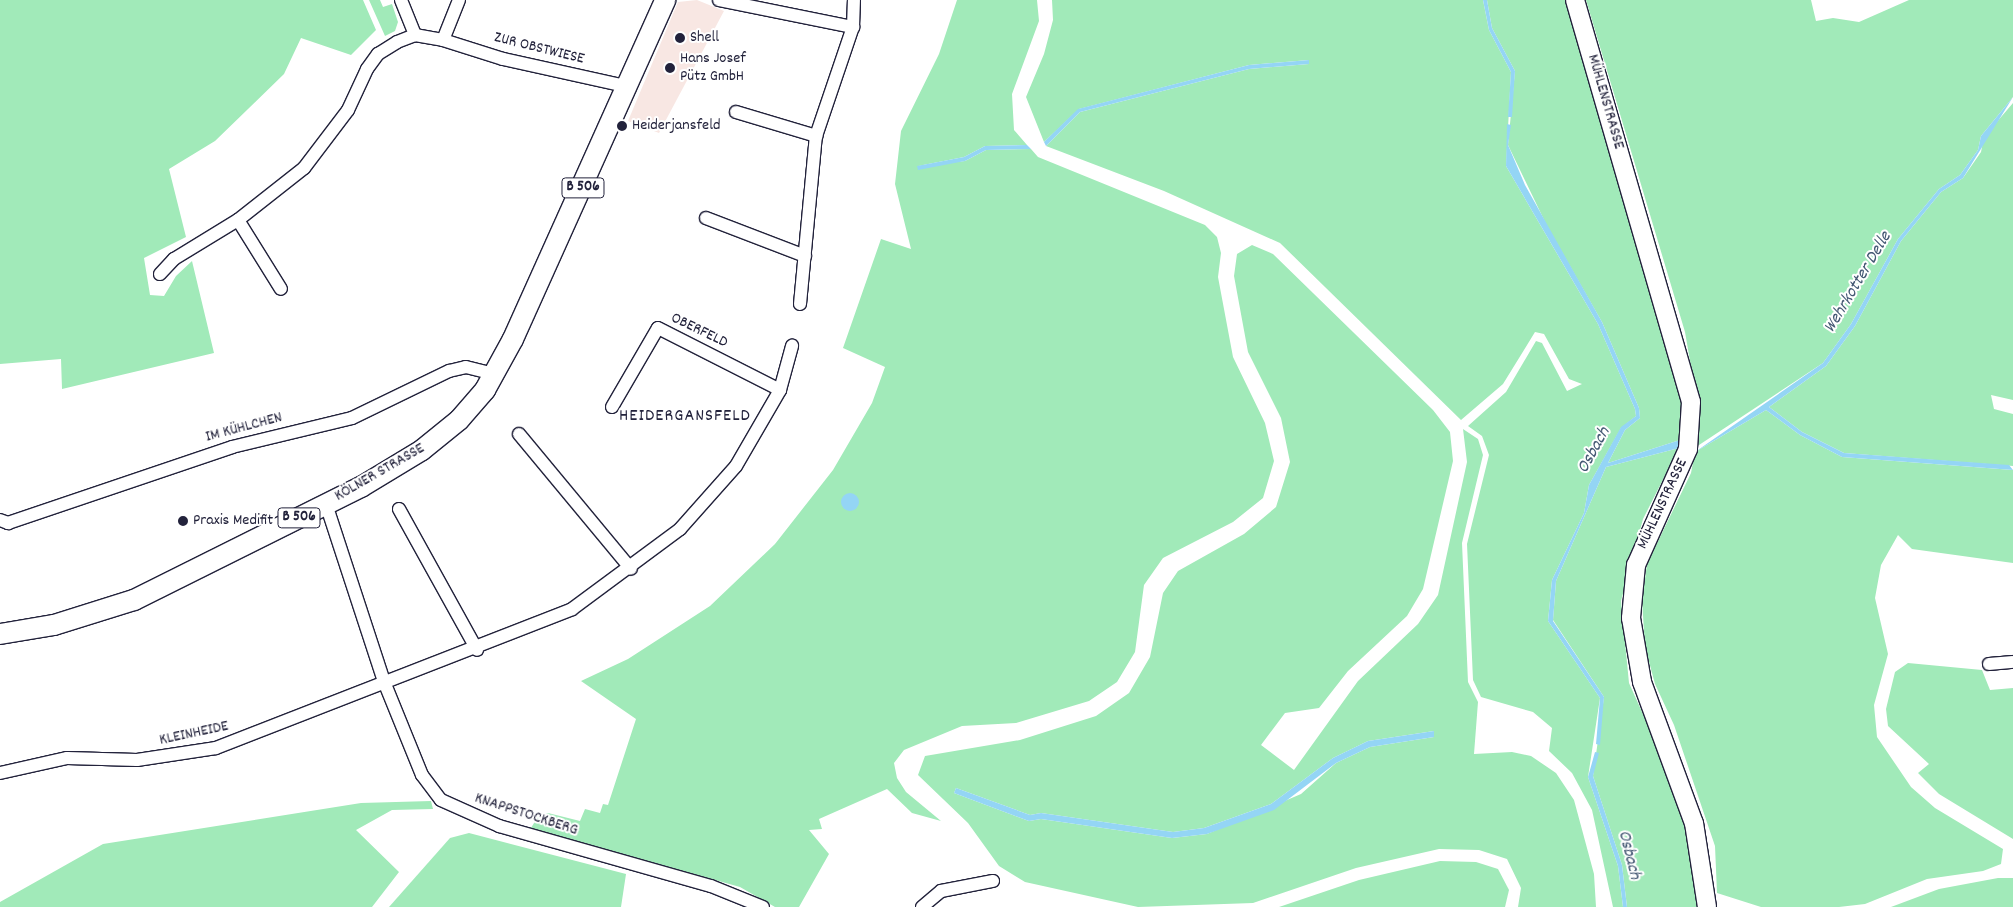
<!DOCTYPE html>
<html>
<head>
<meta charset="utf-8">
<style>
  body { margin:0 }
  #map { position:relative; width:2013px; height:907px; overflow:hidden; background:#fff; font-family:Dekko,sans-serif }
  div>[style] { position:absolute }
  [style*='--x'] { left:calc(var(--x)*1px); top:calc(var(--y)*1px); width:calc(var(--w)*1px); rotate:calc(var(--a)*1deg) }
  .built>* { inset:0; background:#f8e7e3 }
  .green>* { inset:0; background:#a1eab9 }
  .water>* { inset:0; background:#94d5f5 }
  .round { border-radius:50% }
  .roads { filter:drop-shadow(1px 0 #22223b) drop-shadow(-1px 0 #22223b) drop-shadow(0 1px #22223b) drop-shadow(0 -1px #22223b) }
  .street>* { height:12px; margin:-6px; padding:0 6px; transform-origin:6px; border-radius:6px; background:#fff }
  .secondary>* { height:18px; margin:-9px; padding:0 9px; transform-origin:9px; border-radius:9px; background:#fff }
  .primary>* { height:20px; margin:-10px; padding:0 10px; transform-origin:10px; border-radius:10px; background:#fff }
  .dots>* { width:14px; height:14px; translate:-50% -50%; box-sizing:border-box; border:2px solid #fff; border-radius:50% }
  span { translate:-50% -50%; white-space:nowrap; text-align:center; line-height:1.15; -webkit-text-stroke:4px #fff; paint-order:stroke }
  .shield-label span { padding:1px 4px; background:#fff; border:1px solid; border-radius:4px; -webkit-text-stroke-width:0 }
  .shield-label { font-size:15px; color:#22223b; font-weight:700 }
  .poi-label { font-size:16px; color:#22223b }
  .left { translate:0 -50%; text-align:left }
  .street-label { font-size:16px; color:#22223b }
  .water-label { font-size:18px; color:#445873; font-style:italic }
  .neighbourhood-label { font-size:18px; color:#22223b; letter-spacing:1px }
</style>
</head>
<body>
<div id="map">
  <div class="built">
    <div style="clip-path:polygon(697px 0,724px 11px,659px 133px,628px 121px,678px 2px)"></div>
  </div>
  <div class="green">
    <div style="clip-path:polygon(0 0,363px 0,376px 30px,351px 55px,301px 38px,284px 74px,215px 141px,169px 169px,186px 237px,144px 258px,150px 295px,164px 296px,176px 276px,192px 261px,214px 353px,62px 389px,61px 359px,0 364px)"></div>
    <div style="clip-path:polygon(369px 0,380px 0,383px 7px,392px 4px,398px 22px,395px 31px,385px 36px)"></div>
    <div style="clip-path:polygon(957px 0,1037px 0,1039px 21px,1012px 94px,1014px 130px,1027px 145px,985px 146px,964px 157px,918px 166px,965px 161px,986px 150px,1031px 149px,1038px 157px,1205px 225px,1217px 237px,1221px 253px,1218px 277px,1233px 357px,1265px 423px,1274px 461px,1263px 498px,1233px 522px,1163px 558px,1144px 585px,1135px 652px,1117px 682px,1089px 701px,1016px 723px,962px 726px,904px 750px,894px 763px,897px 778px,906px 792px,941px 821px,912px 813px,887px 789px,819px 819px,822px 829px,809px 830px,829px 854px,799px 907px,775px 907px,740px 887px,531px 828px,537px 818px,548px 813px,580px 821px,585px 809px,600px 813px,603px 804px,608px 805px,636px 719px,581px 681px,628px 659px,710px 606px,775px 544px,833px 470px,872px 403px,885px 367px,843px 348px,881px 239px,911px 249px,895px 184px,901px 131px,939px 54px)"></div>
    <div style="clip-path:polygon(1052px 0,1483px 0,1489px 30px,1511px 72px,1506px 166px,1598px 324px,1635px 409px,1636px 416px,1621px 428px,1589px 485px,1584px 513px,1552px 580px,1548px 621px,1600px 698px,1588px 777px,1618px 866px,1623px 907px,1613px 907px,1592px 810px,1572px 773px,1549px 751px,1552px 728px,1533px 712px,1481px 697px,1473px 680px,1467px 544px,1489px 455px,1482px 436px,1468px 426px,1506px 392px,1536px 341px,1542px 343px,1567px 391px,1582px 384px,1569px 379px,1544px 334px,1535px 332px,1503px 384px,1461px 420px,1280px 243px,1164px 191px,1046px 146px,1080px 112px,1249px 69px,1309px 64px,1309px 60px,1249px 65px,1079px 109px,1044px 142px,1026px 97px,1044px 54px,1053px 20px)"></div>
    <div style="clip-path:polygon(1487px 0,1567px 0,1684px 410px,1680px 440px,1608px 463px,1625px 430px,1640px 418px,1639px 408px,1602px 322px,1547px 226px,1508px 145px,1515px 71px,1492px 28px)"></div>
    <div style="clip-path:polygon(1586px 0,1811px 0,1816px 21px,1833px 18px,1859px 22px,1909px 0,2013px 0,2013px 97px,1981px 136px,1978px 150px,1960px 175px,1939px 189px,1898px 239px,1851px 324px,1823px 363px,1696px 447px,1699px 413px,1685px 332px)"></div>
    <div style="clip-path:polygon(2013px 103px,2013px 400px,1991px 395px,1994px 409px,2013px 414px,2013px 466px,1844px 453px,1802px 432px,1769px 407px,1826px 366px,1855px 326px,1901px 241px,1941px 192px,1963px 178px,1981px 152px,1984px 137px)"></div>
    <div style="clip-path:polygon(evenodd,1252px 245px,1273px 254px,1433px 410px,1450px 432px,1453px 461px,1423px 589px,1407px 616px,1348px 671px,1319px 708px,1285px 713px,1261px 745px,1294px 770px,1358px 681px,1418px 624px,1438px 595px,1467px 462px,1463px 429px,1478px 439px,1483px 455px,1462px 543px,1468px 682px,1478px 702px,1474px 754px,1512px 752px,1531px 756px,1556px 773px,1574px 800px,1594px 874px,1596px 907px,1518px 907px,1521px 888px,1507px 859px,1479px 850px,1439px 849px,1356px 868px,1253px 903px,1138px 907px,1025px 882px,999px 866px,968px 823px,918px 775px,925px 756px,1020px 740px,1096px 716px,1129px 693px,1150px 657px,1163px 593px,1178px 571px,1244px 534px,1276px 507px,1290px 462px,1281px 418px,1248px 352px,1234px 276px,1237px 254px,1252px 245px,1434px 731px,1434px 737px,1370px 747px,1336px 763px,1301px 794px,1207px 834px,1172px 838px,1041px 819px,1029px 821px,954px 793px,956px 788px,1030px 815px,1041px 813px,1173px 832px,1204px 828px,1271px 804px,1333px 758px,1368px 741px,1434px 731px)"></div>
    <div style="clip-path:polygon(1766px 410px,1800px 435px,1842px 457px,2013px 470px,2013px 563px,1912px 549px,1898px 535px,1881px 565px,1875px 598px,1888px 654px,1874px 705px,1877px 737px,1911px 787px,1935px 808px,2003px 849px,2001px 864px,1983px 871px,1927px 879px,1865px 904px,1839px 907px,1761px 907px,1717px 893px,1715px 846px,1674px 725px,1655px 684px,1645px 647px,1642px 600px,1647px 564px,1691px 473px,1695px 452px)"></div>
    <div style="clip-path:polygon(1679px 448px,1643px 519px,1621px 601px,1629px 683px,1670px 774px,1686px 826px,1698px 907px,1627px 907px,1622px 865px,1593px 776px,1604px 697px,1553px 620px,1556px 581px,1606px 467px)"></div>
    <div style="clip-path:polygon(1908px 663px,1982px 670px,1990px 690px,2013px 688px,2013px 839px,1939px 794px,1918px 773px,1929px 764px,1888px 726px,1886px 709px,1895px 672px)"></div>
    <div style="clip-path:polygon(431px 801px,433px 809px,392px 810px,356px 830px,399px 872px,372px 907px,0 907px,0 902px,103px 844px,361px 803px)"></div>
    <div style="clip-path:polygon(469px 833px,626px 874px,621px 907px,389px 907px,450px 838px)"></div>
    <div style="clip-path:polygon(1440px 861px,1476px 862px,1498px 869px,1509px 890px,1505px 907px,1279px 907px,1359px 880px)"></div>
    <div style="clip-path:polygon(1998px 878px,2013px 878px,2013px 907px,1891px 907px,1939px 889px)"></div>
  </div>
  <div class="water">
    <div style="clip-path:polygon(1483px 0,1487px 0,1492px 28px,1515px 71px,1512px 117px,1508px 117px,1511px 72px,1489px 30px)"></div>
    <div style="clip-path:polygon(1309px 60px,1309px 64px,1249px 69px,1080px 112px,1046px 146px,1044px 142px,1078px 109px,1249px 65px)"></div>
    <div style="clip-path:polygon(2013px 97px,1963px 178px,1941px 192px,1901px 241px,1855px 326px,1826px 366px,1769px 407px,1802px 432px,1844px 453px,2009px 465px,2013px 470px,1842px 457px,1800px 435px,1766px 410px,1695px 452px,1823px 363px,1851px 324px,1898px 239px,1939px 189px,1960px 175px,1978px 150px,1981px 136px)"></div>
    <div style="clip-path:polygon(1507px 124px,1511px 125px,1508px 145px,1525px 185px,1602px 322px,1639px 408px,1640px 418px,1625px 430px,1608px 463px,1680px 440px,1679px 448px,1606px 467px,1556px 581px,1553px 621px,1604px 697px,1600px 745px,1596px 744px,1600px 698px,1548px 621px,1552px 580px,1584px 513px,1589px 485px,1621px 427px,1636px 416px,1635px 409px,1598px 324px,1506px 166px)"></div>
    <div style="clip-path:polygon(1027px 145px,1031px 149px,986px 150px,965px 161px,918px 170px,917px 166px,964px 157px,985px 146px)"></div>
    <div class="round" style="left:841px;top:493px;width:18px;height:18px"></div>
    <div style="clip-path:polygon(1434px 731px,1434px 737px,1370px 747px,1336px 763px,1274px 810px,1207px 834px,1172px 838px,1041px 819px,1029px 821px,954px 793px,956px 788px,1030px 815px,1041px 813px,1173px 832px,1204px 828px,1271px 804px,1333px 758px,1368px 741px)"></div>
    <div style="clip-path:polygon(1595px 752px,1599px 753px,1593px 776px,1622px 865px,1627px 907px,1623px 907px,1618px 866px,1588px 777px)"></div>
  </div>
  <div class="roads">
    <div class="street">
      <div style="--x:401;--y:0;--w:38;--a:68"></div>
      <div style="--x:719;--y:0;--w:137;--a:11.4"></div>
      <div style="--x:443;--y:40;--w:43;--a:-68.2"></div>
      <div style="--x:736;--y:112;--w:84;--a:16.7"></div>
      <div style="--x:706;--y:218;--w:106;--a:21"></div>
      <div style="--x:238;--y:220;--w:81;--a:58.1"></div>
      <div style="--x:160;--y:274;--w:21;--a:-47"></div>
      <div style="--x:174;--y:259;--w:75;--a:-31.4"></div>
      <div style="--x:238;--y:220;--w:84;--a:-38.2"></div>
      <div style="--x:304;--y:168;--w:73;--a:-52.8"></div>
      <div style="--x:348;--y:110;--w:45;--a:-65.1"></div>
      <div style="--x:367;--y:69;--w:19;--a:-54"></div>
      <div style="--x:378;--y:54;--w:22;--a:-32"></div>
      <div style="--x:397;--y:42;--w:19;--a:-21"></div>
      <div style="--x:415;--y:35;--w:28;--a:10"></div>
      <div style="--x:443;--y:40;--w:63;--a:17.6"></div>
      <div style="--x:503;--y:59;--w:129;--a:12.5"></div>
      <div style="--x:800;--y:304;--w:169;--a:-84.6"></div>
      <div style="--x:816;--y:136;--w:115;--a:-71.3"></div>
      <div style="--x:853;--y:27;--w:27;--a:-88"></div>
      <div style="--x:612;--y:407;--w:91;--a:-59.8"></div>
      <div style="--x:658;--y:328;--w:137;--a:26.9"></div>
      <div style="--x:519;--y:434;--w:175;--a:50.3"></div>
      <div style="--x:326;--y:504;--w:189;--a:71.9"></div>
      <div style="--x:385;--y:684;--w:98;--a:67.9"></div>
      <div style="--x:422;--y:775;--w:31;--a:53"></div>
      <div style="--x:441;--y:800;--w:64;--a:24.1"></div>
      <div style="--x:499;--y:826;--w:220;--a:15.8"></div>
      <div style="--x:711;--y:886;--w:56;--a:22"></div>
      <div style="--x:399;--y:509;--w:161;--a:61"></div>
      <div style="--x:0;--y:520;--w:9;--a:21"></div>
      <div style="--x:8;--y:523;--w:237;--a:-18.7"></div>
      <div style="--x:232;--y:447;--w:123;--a:-13.6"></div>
      <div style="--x:352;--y:418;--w:108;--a:-25.9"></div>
      <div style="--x:449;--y:371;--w:17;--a:-13"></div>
      <div style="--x:466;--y:367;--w:30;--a:14"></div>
      <div style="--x:1989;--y:664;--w:24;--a:-5"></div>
      <div style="--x:0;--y:773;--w:69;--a:-12.6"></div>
      <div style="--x:67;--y:758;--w:70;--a:1.6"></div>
      <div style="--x:137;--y:760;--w:80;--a:-8.6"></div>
      <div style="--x:216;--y:748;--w:382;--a:-21.3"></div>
      <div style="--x:572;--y:609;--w:134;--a:-36.5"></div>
      <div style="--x:680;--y:529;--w:84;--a:-48.4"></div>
      <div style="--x:736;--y:466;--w:88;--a:-59.9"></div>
      <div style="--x:780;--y:390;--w:46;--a:-74.7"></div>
      <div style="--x:922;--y:907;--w:25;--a:-40"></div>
      <div style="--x:941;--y:891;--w:53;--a:-10.9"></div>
    </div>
    <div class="secondary">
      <div style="--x:1575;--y:0;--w:418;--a:73.9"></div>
      <div style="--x:1691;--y:402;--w:47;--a:93.7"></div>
      <div style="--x:1688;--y:449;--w:127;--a:114.1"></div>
      <div style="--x:1636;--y:565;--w:53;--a:95.4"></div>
      <div style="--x:1631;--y:618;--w:65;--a:80.2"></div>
      <div style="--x:1642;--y:682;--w:150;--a:69.8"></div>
      <div style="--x:1694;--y:823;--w:85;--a:81.2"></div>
    </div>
    <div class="primary">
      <div style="--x:0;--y:634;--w:55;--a:-9.5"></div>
      <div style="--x:54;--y:625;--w:84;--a:-17.4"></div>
      <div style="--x:134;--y:600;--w:254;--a:-26.5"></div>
      <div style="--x:361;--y:487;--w:71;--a:-31.2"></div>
      <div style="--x:422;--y:450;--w:48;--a:-39"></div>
      <div style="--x:459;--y:420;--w:40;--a:-49"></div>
      <div style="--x:485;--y:390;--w:58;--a:-61.2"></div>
      <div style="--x:513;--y:339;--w:372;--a:-65.8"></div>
    </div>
  </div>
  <div class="dots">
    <div style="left:680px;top:38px;background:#22223b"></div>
    <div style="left:670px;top:68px;background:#22223b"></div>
    <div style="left:622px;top:126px;background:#22223b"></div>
    <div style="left:183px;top:521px;background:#22223b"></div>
  </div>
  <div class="shield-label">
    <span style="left:583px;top:188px">B 506</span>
    <span style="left:299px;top:518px">B 506</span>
  </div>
  <div class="poi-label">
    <span class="left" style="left:690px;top:38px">Shell</span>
    <span class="left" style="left:680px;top:68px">Hans Josef<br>Pütz GmbH</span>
    <span class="left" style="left:632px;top:126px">Heiderjansfeld</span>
    <span class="left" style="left:193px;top:521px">Praxis Medifit</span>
  </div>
  <div class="street-label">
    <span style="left:539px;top:49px;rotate:14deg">ZUR OBSTWIESE</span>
    <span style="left:1605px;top:102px;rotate:74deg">MÜHLENSTRASSE</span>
    <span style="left:699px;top:331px;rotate:26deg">OBERFELD</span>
    <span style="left:244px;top:428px;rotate:-15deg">IM KÜHLCHEN</span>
    <span style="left:380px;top:473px;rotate:-30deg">KÖLNER STRASSE</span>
    <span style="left:1663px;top:504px;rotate:-65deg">MÜHLENSTRASSE</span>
    <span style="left:194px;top:734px;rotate:-12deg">KLEINHEIDE</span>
    <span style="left:526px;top:815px;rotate:18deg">KNAPPSTOCKBERG</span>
  </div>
  <div class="water-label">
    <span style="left:1859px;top:283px;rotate:-59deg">Wehrkotter Delle</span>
    <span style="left:1595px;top:451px;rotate:-61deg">Osbach</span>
    <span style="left:1628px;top:855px;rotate:76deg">Osbach</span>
  </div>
  <div class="neighbourhood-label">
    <span style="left:685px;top:417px">HEIDERGANSFELD</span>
  </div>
</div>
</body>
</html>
